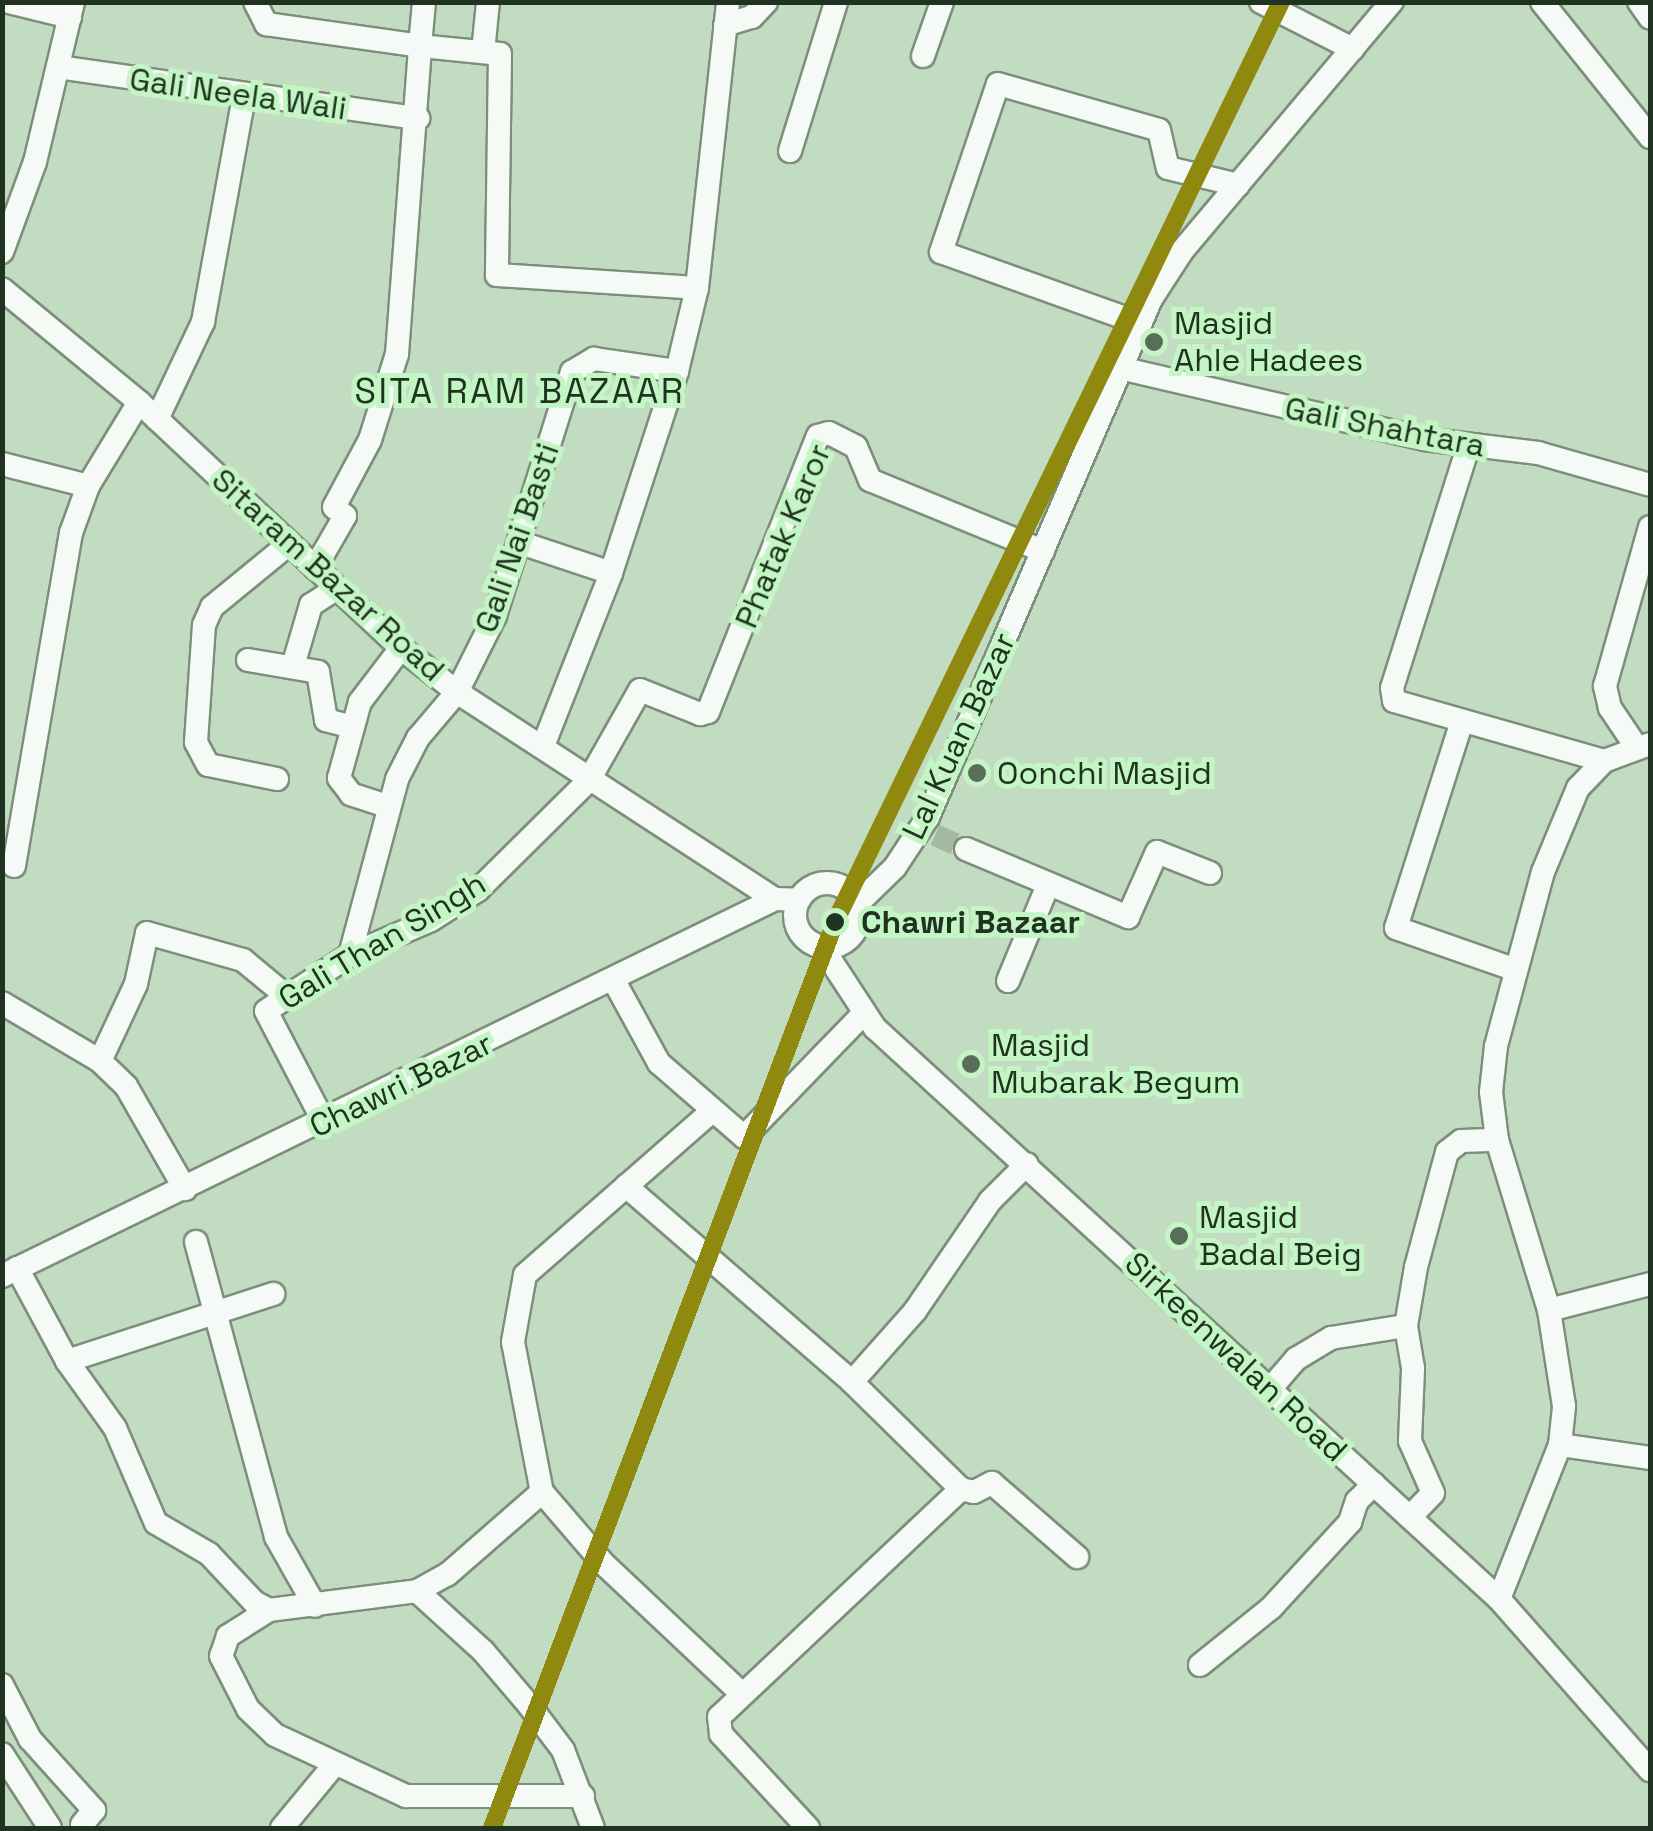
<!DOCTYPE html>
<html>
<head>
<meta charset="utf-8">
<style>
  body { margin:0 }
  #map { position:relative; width:1653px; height:1831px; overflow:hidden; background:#c2dcc2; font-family:"Space Grotesk",sans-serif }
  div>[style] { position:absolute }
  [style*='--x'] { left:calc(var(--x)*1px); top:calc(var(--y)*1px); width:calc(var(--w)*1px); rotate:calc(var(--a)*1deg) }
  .minor-tunnel>* { height:22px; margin-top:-11px; transform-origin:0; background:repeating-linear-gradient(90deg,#a2baa2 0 22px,transparent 0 33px) }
  .roads { filter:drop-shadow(2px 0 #7b8f7b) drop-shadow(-2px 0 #7b8f7b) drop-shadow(0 2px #7b8f7b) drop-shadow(0 -2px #7b8f7b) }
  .minor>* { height:22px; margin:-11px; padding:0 11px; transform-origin:11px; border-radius:11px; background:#f6faf6 }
  .minor>.ring { margin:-11px; padding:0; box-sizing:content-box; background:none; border:22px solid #f6faf6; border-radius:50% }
  .metro-1>* { height:18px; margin:-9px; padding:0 9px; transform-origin:9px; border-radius:9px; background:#908910 }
  .dots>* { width:28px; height:28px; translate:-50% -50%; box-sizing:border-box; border:5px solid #c4f5c4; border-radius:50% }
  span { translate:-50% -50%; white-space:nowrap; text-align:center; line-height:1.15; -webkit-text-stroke:10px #c4f5c4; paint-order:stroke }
  .street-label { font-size:32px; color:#203321 }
  .poi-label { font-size:32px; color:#203321 }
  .left { translate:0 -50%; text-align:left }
  .stop-label { font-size:32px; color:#203321; font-weight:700 }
  .neighbourhood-label { font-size:35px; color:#203321; letter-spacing:2.5px }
  .frame { position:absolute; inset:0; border:5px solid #203321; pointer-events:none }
</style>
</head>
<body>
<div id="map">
  <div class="minor-tunnel">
    <div style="--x:935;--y:835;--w:34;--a:24"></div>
  </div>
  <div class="roads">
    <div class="minor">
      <div style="--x:9;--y:2;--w:63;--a:13.8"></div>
      <div style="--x:255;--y:2;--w:25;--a:63"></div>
      <div style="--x:266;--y:24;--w:156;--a:8.1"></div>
      <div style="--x:420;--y:46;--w:44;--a:-84.8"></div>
      <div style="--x:1261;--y:2;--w:103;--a:27.1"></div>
      <div style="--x:1542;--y:2;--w:173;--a:51.3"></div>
      <div style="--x:1639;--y:2;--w:19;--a:55"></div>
      <div style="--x:725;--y:25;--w:28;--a:-17"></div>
      <div style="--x:752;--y:17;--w:21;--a:-47"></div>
      <div style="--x:483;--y:52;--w:50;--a:-84.3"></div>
      <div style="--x:923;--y:56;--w:57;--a:-70.6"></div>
      <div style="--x:58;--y:67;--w:364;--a:8.1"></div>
      <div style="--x:790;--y:151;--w:156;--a:-72.8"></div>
      <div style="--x:2;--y:252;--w:96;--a:-69.9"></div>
      <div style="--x:35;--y:162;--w:164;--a:-76.6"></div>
      <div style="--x:2;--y:289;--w:178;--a:39.5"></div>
      <div style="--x:139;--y:402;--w:359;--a:43.2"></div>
      <div style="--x:401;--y:648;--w:71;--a:38.2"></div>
      <div style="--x:457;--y:692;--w:379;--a:33.1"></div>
      <div style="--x:1139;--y:323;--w:210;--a:-160.3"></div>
      <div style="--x:941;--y:252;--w:177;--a:-71.3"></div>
      <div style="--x:998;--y:84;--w:167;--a:15.9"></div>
      <div style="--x:1159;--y:130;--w:39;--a:77"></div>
      <div style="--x:1168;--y:168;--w:72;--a:13.7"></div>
      <div style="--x:1120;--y:368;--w:312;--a:13.1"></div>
      <div style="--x:1424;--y:439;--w:115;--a:7"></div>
      <div style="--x:1538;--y:453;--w:116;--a:15.9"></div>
      <div style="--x:157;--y:419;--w:107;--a:-64.6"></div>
      <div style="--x:203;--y:322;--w:229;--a:-79.7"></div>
      <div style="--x:1468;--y:447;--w:253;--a:107.5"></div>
      <div style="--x:1392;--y:688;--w:13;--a:81"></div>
      <div style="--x:1394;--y:701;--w:218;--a:15.9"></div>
      <div style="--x:2;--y:464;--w:89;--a:14.3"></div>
      <div style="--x:521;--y:543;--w:95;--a:18.4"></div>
      <div style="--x:315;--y:568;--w:60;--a:-60"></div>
      <div style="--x:345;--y:516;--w:14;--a:-141"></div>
      <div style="--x:334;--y:507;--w:76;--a:-61.8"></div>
      <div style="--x:370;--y:440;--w:90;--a:-72.6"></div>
      <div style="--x:397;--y:354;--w:309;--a:-85.7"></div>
      <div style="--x:420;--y:46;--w:80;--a:5.7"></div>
      <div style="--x:500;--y:54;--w:221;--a:90.8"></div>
      <div style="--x:497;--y:275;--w:200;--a:3.7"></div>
      <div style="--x:248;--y:660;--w:71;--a:9.7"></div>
      <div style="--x:318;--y:672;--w:49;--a:80.5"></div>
      <div style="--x:326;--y:720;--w:24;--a:15"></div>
      <div style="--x:293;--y:666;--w:64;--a:-73.6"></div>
      <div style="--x:311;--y:605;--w:31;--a:-33"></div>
      <div style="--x:1462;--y:721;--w:217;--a:107.7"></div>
      <div style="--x:1396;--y:928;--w:127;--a:19.3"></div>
      <div style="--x:1635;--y:745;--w:45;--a:-124"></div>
      <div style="--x:1610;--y:708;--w:23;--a:-103"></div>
      <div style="--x:1605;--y:686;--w:165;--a:-74.2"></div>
      <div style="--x:543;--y:746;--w:186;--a:-68.5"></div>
      <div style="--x:611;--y:573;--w:213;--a:-71.9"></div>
      <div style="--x:677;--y:371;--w:85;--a:-76.5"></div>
      <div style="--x:697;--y:288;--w:288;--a:-83.8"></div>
      <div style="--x:277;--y:779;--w:70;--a:-168.5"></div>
      <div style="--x:208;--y:765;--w:26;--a:-118"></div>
      <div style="--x:196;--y:742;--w:117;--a:-86.1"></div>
      <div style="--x:204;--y:625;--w:20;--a:-66"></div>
      <div style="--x:212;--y:607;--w:99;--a:-39.3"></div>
      <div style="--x:387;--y:806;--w:38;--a:-162"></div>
      <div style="--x:351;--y:794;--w:20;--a:-127"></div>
      <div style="--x:339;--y:778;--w:79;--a:-74.6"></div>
      <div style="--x:360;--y:702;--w:68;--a:-52.8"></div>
      <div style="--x:966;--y:849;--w:176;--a:22.8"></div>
      <div style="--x:1128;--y:917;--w:71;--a:-66"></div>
      <div style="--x:1157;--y:852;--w:57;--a:21.6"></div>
      <div style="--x:14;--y:866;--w:338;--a:-80.3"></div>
      <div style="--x:71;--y:533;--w:50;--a:-70.1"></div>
      <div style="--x:88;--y:486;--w:98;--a:-58.7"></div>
      <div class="ring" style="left:795px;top:883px;width:42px;height:42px"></div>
      <div style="--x:857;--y:904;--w:53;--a:-44.2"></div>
      <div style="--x:895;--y:867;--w:60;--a:-56.6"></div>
      <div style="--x:928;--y:817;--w:564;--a:-66.71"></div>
      <div style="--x:1151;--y:299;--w:57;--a:-57.1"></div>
      <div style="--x:1182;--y:251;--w:326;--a:-49.9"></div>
      <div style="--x:822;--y:947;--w:97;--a:56.8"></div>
      <div style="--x:875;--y:1028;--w:846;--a:42.46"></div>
      <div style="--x:1499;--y:1599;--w:228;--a:48.6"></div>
      <div style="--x:350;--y:955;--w:182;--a:-75"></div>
      <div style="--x:397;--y:779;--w:46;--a:-62.9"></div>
      <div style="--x:418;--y:738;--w:60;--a:-49.7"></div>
      <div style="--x:457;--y:692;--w:85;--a:-63.4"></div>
      <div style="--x:495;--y:616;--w:256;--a:-72.5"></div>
      <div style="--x:572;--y:372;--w:26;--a:-31"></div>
      <div style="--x:594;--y:359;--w:84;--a:8.2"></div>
      <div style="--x:613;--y:979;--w:96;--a:61.3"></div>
      <div style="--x:659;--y:1063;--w:113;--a:41"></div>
      <div style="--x:744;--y:1137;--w:171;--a:-45.9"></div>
      <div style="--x:1008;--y:981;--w:104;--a:-67.4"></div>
      <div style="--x:2;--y:1003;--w:114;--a:30.6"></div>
      <div style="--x:100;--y:1061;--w:36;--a:44"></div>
      <div style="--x:126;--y:1086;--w:119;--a:60.2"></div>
      <div style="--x:100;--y:1061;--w:85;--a:-64.9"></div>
      <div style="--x:136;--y:984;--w:52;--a:-77.8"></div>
      <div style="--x:147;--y:933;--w:100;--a:15.7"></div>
      <div style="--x:243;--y:960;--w:53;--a:39.7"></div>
      <div style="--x:711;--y:1112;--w:247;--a:138.8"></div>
      <div style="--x:525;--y:1275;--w:68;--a:100.2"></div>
      <div style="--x:513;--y:1342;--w:153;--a:79.1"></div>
      <div style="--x:542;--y:1492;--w:95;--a:49.3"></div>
      <div style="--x:604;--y:1564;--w:187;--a:43.3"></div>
      <div style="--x:325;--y:1124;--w:127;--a:-117.6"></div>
      <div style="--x:266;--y:1011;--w:101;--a:-33.7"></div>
      <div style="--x:350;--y:955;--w:88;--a:-23.4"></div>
      <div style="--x:431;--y:920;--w:56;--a:-32.6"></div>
      <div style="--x:478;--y:890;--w:156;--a:-44.7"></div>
      <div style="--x:589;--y:780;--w:103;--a:-60.5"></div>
      <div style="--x:640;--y:690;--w:65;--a:21.8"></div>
      <div style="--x:700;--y:714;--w:8;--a:-14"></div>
      <div style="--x:708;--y:712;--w:297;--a:-68.3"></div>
      <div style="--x:818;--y:436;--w:11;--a:-15"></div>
      <div style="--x:829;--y:433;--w:30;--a:27"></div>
      <div style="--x:856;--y:447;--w:36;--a:67"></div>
      <div style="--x:870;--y:480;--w:187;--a:22.3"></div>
      <div style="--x:626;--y:1186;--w:299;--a:40.9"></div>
      <div style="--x:852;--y:1382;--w:153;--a:44.5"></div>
      <div style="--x:961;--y:1489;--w:332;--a:136.7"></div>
      <div style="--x:719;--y:1717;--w:17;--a:83"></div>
      <div style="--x:721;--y:1734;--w:128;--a:47.2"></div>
      <div style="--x:196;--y:1242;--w:306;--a:74.8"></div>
      <div style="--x:276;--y:1537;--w:79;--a:60.5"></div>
      <div style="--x:17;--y:1268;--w:106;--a:61.7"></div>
      <div style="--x:67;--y:1361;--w:82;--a:54.4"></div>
      <div style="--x:115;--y:1428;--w:103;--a:66.7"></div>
      <div style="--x:156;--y:1523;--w:61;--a:30.3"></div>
      <div style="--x:209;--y:1554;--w:66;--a:46.8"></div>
      <div style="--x:254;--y:1602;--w:17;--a:28"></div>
      <div style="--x:269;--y:1610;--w:149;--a:-7.3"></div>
      <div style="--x:417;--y:1591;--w:89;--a:42.3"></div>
      <div style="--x:483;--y:1651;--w:71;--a:49.6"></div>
      <div style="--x:529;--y:1705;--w:56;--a:52.9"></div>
      <div style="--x:563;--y:1750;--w:84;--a:69"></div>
      <div style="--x:2;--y:1276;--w:860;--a:-26"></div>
      <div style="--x:775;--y:899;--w:24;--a:2"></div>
      <div style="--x:1549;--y:1310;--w:104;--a:-14.4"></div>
      <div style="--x:67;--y:1361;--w:217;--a:-18"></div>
      <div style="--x:852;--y:1382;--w:95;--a:-48.4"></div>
      <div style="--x:915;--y:1311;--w:133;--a:-55.7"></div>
      <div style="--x:990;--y:1201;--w:52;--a:-45"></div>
      <div style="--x:1270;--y:1389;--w:40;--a:-49"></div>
      <div style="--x:1296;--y:1359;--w:41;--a:-31"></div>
      <div style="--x:1331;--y:1338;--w:76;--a:-9.1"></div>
      <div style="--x:1560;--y:1445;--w:91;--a:8.2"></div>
      <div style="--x:961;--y:1489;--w:13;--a:13"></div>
      <div style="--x:974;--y:1492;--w:20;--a:-27"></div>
      <div style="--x:992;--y:1483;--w:113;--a:41"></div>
      <div style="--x:1410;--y:1517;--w:33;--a:-46"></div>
      <div style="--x:1433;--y:1493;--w:57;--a:-113.9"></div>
      <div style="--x:1410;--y:1441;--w:73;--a:-87.6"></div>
      <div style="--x:1413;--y:1368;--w:43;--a:-99.5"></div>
      <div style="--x:1406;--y:1326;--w:60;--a:-80.4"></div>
      <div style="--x:1416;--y:1267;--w:119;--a:-74.9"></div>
      <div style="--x:1447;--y:1152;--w:18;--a:-38"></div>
      <div style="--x:1461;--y:1141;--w:36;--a:-2"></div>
      <div style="--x:417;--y:1591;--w:35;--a:-29"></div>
      <div style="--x:448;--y:1574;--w:125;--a:-41.1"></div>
      <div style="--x:1499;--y:1599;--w:166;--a:-68.4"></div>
      <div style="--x:1560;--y:1445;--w:39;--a:-84"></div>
      <div style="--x:1564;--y:1406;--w:97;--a:-98.9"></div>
      <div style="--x:1549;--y:1310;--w:178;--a:-107"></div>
      <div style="--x:1497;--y:1140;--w:48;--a:-97.1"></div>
      <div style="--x:1491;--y:1092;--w:46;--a:-83.8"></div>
      <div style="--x:1496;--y:1046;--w:180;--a:-74.9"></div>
      <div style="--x:1543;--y:872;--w:91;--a:-67.4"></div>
      <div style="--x:1578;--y:788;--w:37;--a:-46"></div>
      <div style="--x:1604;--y:761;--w:49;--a:-20.3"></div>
      <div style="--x:269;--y:1610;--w:49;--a:147.6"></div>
      <div style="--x:228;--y:1636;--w:21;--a:109"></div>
      <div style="--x:221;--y:1656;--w:59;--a:63"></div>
      <div style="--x:248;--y:1709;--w:37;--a:44"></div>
      <div style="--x:275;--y:1735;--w:145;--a:25"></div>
      <div style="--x:406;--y:1796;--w:177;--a:0"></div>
      <div style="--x:1200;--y:1665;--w:91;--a:-38.8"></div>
      <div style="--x:1271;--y:1608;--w:117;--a:-47.4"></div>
      <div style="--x:1350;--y:1522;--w:22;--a:-72"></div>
      <div style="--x:1357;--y:1501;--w:24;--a:-45"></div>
      <div style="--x:2;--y:1685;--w:61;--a:62.6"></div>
      <div style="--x:30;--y:1739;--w:96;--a:48"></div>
      <div style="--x:94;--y:1810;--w:19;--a:129"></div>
      <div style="--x:2;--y:1754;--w:88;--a:57"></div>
      <div style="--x:282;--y:1828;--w:83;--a:-50.4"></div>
    </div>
  </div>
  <div class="metro-1">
    <div style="--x:492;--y:1828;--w:969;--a:-69.26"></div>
    <div style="--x:835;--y:922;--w:1022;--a:-64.14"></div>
  </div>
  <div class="dots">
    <div style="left:1154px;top:342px;background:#596e59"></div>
    <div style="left:977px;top:773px;background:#596e59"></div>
    <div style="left:835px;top:922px;background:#203321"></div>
    <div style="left:971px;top:1064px;background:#596e59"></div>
    <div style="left:1179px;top:1236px;background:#596e59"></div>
  </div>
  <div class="street-label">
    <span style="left:238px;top:94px;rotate:8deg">Gali Neela Wali</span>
    <span style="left:1385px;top:427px;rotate:11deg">Gali Shahtara</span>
    <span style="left:783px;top:536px;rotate:-67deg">Phatak Karor</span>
    <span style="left:517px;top:538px;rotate:-71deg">Gali Nai Basti</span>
    <span style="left:328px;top:575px;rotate:42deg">Sitaram Bazar Road</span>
    <span style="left:959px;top:736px;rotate:-65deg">Lal Kuan Bazar</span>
    <span style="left:382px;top:941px;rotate:-31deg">Gali Than Singh</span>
    <span style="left:401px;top:1085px;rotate:-26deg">Chawri Bazar</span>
    <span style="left:1236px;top:1357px;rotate:43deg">Sirkeenwalan Road</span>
  </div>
  <div class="poi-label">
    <span class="left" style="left:1174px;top:342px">Masjid<br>Ahle Hadees</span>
    <span class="left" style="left:997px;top:773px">Oonchi Masjid</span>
    <span class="left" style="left:991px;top:1064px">Masjid<br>Mubarak Begum</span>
    <span class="left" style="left:1199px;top:1236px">Masjid<br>Badal Beig</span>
  </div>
  <div class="stop-label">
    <span class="left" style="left:861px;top:922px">Chawri Bazaar</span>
  </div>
  <div class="neighbourhood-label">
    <span style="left:520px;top:391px">SITA RAM BAZAAR</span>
  </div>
  <div class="frame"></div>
</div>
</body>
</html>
